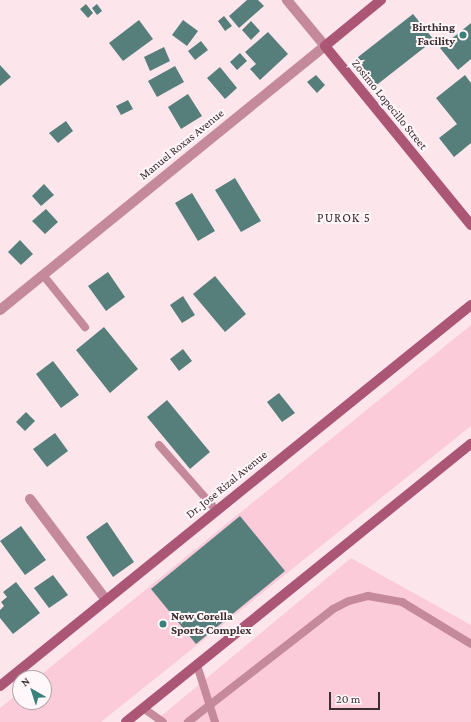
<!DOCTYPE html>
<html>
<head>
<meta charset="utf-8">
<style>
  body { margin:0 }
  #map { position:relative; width:471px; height:722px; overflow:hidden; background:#fde5ec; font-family:"Crimson Pro",serif }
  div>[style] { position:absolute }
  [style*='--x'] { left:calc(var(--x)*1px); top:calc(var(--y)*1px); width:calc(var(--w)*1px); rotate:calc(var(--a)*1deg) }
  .green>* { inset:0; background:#fccbda }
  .building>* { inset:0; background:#567f7b }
  .service>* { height:8px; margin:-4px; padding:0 4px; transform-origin:4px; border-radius:4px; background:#c5899c }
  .minor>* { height:10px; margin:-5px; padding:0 5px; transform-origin:5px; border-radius:5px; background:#c5899c }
  .secondary>* { height:10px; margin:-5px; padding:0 5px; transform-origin:5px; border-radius:5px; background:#ac5676 }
  .dots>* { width:11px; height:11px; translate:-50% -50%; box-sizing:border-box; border:2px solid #fff7f9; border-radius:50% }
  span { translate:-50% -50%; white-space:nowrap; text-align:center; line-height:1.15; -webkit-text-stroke:4px #fff7f9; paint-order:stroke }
  .poi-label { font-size:12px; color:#3c2d31; font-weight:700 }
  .right { translate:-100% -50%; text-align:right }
  .left { translate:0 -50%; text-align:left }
  .street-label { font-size:12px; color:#3c2d31 }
  .neighbourhood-label { font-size:13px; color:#3c2d31; letter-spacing:1px }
  .north { position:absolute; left:12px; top:670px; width:40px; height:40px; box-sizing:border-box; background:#fff7f9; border:1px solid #b1a6a9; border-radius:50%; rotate:321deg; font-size:11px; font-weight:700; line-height:16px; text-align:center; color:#3c2d31 }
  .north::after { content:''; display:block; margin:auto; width:14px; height:18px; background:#3a817c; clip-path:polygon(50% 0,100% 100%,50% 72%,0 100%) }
  .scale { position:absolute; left:329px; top:692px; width:51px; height:18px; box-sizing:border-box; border:2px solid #3c2d31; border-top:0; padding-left:5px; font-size:12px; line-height:14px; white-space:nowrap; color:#3c2d31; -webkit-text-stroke:3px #fff7f9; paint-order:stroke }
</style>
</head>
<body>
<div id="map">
  <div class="green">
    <div style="clip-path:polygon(471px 325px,471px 426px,101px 722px,0 722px,0 708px,20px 692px,20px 702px,44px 702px,44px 678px,37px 678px)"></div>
    <div style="clip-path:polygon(351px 558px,471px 625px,471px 722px,154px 722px)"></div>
  </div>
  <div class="building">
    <div style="clip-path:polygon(247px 0,258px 0,264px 6px,239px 28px,229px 16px)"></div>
    <div style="clip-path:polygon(86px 4px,93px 13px,88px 18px,80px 9px)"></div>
    <div style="clip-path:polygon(97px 4px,102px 11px,97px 15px,92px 8px)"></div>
    <div style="clip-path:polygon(413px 14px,434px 40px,374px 87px,353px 61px)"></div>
    <div style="clip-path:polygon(224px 16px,232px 26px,225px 31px,218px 21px)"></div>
    <div style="clip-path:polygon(139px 20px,153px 39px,123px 61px,109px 43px)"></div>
    <div style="clip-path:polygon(183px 20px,198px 31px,187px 46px,172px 35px)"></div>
    <div style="clip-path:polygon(251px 21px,260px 31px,251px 40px,242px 30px)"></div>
    <div style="clip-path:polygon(471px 23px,471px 59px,458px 70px,440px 48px)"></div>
    <div style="clip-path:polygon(268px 32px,288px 54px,260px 80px,250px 69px,256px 64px,245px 52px)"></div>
    <div style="clip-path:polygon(201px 41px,208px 50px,195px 60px,188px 51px)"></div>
    <div style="clip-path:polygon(164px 47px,170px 61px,150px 71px,144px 57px)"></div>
    <div style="clip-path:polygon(240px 53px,247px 61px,237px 70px,230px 62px)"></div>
    <div style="clip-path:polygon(0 65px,11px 77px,0 86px)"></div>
    <div style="clip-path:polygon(175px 66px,184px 82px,157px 97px,148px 81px)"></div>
    <div style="clip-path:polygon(220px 67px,237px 88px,225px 99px,207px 78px)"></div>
    <div style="clip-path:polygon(316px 75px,325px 85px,317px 93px,307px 82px)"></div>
    <div style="clip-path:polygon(465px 75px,471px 83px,471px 143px,454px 157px,439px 138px,457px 124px,436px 98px)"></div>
    <div style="clip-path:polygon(188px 94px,202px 116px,181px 129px,168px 107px)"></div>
    <div style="clip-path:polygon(128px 100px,133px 109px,121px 115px,116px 106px)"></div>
    <div style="clip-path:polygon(66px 121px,73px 131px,58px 143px,49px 133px)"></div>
    <div style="clip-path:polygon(235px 178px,261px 221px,241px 232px,215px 190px)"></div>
    <div style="clip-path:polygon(44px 184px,54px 195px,41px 206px,32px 196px)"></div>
    <div style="clip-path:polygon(192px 193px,215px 231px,198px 241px,175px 203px)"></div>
    <div style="clip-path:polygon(46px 209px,58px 222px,45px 234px,32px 221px)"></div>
    <div style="clip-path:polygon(20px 240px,33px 254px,21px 265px,8px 252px)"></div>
    <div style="clip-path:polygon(108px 272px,125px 297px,106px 311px,88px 286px)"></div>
    <div style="clip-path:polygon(215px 276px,246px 314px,225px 332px,193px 294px)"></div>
    <div style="clip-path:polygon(183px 296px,195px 315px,182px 323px,170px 305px)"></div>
    <div style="clip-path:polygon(104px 327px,138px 369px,110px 393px,76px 350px)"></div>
    <div style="clip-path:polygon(183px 349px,192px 361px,179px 371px,170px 359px)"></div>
    <div style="clip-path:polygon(53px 361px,79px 395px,61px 408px,36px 374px)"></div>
    <div style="clip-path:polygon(279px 393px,295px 413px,282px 422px,267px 402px)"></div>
    <div style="clip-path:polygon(167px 400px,210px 452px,190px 469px,147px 417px)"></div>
    <div style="clip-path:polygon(26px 412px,35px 421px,25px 431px,16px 422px)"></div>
    <div style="clip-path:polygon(55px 433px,68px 451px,47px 467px,33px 449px)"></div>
    <div style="clip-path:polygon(240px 516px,285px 571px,196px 644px,151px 589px)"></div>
    <div style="clip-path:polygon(107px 522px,134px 562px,113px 577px,86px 537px)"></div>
    <div style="clip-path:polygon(21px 526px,46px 560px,25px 575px,0 541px)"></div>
    <div style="clip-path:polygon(53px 575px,68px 595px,49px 608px,34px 588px)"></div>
    <div style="clip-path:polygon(16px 582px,40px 613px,13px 634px,0 618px,0 610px,4px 606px,1px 602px,7px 597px,3px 592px)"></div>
  </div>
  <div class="service">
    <div style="--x:43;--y:275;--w:67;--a:51.1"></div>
    <div style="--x:159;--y:445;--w:88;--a:48.7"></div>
    <div style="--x:197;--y:665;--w:60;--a:72.5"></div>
    <div style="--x:143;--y:708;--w:24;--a:35"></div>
    <div style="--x:188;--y:722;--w:184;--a:-37.9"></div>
    <div style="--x:333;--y:609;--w:18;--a:-27"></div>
    <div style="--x:349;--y:601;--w:20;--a:-15"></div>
    <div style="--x:368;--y:596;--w:35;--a:10"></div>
    <div style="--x:402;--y:602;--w:81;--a:31.3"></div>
  </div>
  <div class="minor">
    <div style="--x:0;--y:310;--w:419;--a:-39.1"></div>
    <div style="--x:325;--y:46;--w:60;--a:-129.6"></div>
    <div style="--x:30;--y:499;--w:126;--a:53"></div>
  </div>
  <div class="secondary">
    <div style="--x:381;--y:0;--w:72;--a:140.6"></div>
    <div style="--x:325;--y:46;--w:231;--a:50.8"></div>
    <div style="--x:0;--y:686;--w:606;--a:-38.97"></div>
    <div style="--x:126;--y:722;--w:443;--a:-38.9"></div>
  </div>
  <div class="dots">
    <div style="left:463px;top:35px;background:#3a817c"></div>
    <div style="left:163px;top:624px;background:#3a817c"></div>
  </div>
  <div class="poi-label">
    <span class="right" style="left:455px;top:35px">Birthing<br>Facility</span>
    <span class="left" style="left:171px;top:624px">New Corella<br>Sports Complex</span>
  </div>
  <div class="street-label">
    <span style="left:389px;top:105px;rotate:51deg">Zosimo Lopecillo Street</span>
    <span style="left:182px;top:145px;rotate:-39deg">Manuel Roxas Avenue</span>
    <span style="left:227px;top:485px;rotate:-39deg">Dr. Jose Rizal Avenue</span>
  </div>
  <div class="neighbourhood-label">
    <span style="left:344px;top:218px">PUROK 5</span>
  </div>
  <div class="north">N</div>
  <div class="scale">20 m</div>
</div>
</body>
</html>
